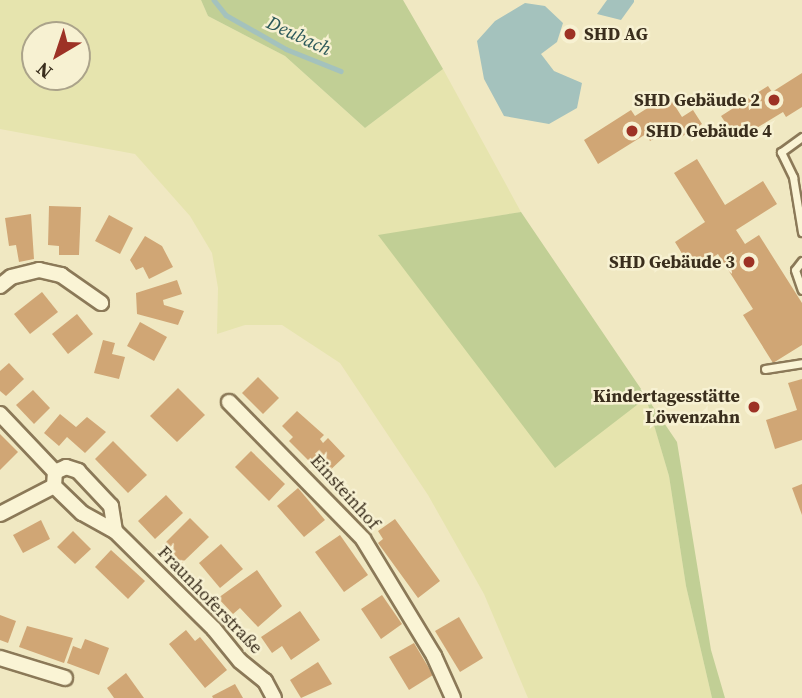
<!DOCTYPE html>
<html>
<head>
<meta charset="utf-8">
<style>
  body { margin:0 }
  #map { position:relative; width:802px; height:698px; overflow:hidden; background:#f0e8c2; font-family:"Source Serif 4",serif }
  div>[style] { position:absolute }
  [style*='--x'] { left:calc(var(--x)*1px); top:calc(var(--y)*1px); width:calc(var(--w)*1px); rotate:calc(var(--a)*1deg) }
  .farmland>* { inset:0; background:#e6e4ae }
  .green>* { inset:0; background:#c1cf95 }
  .water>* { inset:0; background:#a4c2bd }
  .stream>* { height:4.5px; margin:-2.25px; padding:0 2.25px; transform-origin:2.25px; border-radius:2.25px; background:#a4c2bd }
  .building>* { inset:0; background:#d0a675 }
  .roads { filter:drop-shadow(2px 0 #8b7958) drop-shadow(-2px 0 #8b7958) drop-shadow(0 2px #8b7958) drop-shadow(0 -2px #8b7958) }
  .service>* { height:7px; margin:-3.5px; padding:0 3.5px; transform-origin:3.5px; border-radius:3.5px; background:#faf4d5 }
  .minor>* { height:14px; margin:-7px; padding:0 7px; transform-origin:7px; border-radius:7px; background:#faf4d5 }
  .dots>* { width:19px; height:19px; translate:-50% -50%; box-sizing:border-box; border:4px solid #f7f1d2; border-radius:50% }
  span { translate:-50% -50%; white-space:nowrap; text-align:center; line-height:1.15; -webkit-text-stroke:5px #f7f1d2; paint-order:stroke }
  .poi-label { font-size:18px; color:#3a2e1d; font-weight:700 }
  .left { translate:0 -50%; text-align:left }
  .right { translate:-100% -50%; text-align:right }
  .street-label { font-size:18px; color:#3a2e1d }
  .water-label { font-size:19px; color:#2b585a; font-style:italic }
  .north { position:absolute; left:21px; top:21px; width:70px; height:70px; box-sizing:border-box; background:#f7f1d2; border:2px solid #aba38a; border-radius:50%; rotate:219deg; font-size:19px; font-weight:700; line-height:28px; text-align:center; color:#3a2e1d }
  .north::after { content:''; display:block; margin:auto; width:24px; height:32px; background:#9d3225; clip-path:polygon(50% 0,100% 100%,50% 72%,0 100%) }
</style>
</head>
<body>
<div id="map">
  <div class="farmland">
    <div style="clip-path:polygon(evenodd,0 0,201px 0,208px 16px,285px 56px,365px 128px,443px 69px,521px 212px,379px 236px,646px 397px,669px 476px,686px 586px,712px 698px,528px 698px,484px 594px,428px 495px,340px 363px,282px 325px,245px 325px,217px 334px,218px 288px,212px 253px,190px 216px,135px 154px,0 129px,0 0,35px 35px,77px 35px,77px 77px,35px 77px,35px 35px)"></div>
  </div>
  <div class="green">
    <div style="clip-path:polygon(201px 0,403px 0,443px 69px,365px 128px,285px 56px,208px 16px)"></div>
    <div style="clip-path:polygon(521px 212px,677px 442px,711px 650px,725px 698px,712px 698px,686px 586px,669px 476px,646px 398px,555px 468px,378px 235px)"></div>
  </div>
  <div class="water">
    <div style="clip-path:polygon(607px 0,634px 0,634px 2px,621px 20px,597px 14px)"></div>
    <div style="clip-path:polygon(525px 3px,545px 6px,563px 23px,557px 42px,541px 54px,554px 71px,582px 83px,577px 108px,549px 124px,504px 116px,484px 79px,477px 41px,495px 21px)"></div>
  </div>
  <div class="stream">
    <div style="--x:214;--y:0;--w:19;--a:51"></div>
    <div style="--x:226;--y:15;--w:69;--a:29.5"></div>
    <div style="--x:286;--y:49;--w:59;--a:21.8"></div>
  </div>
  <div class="building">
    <div style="clip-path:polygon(802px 73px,802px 107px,786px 117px,783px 112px,737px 140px,721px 116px,768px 86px,772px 92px)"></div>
    <div style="clip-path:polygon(668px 95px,682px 117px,693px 110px,702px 124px,678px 139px,671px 128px,650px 141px,646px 134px,598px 164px,584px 140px,631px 110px,635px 116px)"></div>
    <div style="clip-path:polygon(697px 159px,725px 205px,763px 181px,777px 204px,736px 230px,745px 244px,759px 235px,802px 303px,802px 345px,773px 363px,743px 315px,753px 309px,718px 254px,692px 270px,675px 242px,705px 222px,674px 173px)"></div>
    <div style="clip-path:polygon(49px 206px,81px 207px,79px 255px,59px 255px,59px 246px,48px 245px)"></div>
    <div style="clip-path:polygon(31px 214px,34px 259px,19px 262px,16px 245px,9px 246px,5px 218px)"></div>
    <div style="clip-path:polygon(109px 215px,133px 228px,120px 254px,95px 241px)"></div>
    <div style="clip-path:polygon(145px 236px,162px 246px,173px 267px,149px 279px,143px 267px,136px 270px,130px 260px)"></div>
    <div style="clip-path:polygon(177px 280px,182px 294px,163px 300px,164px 305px,184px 311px,178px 325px,137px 314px,136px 293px)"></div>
    <div style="clip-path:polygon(42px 292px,58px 312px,30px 334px,14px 314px)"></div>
    <div style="clip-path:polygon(77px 314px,93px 334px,68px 354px,52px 334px)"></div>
    <div style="clip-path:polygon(140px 322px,167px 337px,154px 361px,127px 346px)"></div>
    <div style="clip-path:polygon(103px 340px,115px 343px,112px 354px,125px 357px,119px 379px,94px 373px)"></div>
    <div style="clip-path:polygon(9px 363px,24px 379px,6px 396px,0 391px,0 371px)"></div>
    <div style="clip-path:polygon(258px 377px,279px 398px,263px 414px,242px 393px)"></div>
    <div style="clip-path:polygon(802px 379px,802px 440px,775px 449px,766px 420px,797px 410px,788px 383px)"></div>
    <div style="clip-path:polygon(178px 388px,205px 415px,177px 442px,150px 416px)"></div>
    <div style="clip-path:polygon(33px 390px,50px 408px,34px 424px,16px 405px)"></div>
    <div style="clip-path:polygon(297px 411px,324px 435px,320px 439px,323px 443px,328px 438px,345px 456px,324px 476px,289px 441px,293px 437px,282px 426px)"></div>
    <div style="clip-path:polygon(60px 414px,76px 427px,87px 417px,106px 432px,85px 453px,67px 437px,59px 446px,44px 433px)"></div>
    <div style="clip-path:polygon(0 434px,18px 452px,0 470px)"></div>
    <div style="clip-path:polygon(113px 441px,147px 475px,128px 493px,95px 459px)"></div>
    <div style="clip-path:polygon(251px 451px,285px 484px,269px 501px,235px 467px)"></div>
    <div style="clip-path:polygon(802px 484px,802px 515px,792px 488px)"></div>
    <div style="clip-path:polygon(298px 488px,325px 520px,304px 537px,277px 506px)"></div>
    <div style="clip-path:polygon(166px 495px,183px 513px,155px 539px,138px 521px)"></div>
    <div style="clip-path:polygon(190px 518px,209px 537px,182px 563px,164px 544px)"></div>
    <div style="clip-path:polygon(395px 519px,440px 581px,418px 598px,378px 543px,383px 539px,378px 531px)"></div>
    <div style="clip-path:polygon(41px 520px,50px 539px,23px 553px,13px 535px)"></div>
    <div style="clip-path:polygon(73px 531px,91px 549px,75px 564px,57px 547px)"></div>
    <div style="clip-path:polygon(340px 535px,368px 575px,344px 592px,315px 552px)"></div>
    <div style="clip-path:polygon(221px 544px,243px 569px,220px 588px,199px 563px)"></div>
    <div style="clip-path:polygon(111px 550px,145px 581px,128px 599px,95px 567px)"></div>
    <div style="clip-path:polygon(257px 570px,282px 606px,258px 627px,240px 608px,233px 614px,218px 598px)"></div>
    <div style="clip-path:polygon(382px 595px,402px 624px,381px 639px,361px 609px)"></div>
    <div style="clip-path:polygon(300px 611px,320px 640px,291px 660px,282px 646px,272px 653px,261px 637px)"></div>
    <div style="clip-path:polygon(0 615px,16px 621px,8px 643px,0 640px)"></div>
    <div style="clip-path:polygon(459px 617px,483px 658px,460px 672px,435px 631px)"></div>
    <div style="clip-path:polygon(27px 626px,73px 638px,64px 663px,19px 647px)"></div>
    <div style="clip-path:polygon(186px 630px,195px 641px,200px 637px,227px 670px,205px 688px,169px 644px)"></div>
    <div style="clip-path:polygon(85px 639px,109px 648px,99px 675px,67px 663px,73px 646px,81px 649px)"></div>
    <div style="clip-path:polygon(414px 643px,433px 675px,409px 690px,389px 657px)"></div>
    <div style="clip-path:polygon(318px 662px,332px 684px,301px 698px,290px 680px)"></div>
    <div style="clip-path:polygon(126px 673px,144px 698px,114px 698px,107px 688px)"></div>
    <div style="clip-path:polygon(235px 684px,243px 698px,213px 698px,212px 696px)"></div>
  </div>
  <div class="roads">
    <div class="service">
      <div style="--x:802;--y:137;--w:26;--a:144"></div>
      <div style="--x:781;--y:152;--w:28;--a:64"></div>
      <div style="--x:793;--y:177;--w:56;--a:80.7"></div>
      <div style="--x:802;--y:261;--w:11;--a:128"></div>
      <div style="--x:795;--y:270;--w:21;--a:71"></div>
      <div style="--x:765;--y:369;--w:37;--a:-9"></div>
    </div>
    <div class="minor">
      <div style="--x:0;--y:286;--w:14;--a:-39"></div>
      <div style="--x:11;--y:277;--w:29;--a:-14"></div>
      <div style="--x:39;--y:270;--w:23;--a:13"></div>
      <div style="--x:61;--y:275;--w:49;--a:35"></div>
      <div style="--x:229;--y:402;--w:192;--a:45.6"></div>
      <div style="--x:363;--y:539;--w:137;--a:58.7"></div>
      <div style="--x:434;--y:656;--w:46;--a:65.7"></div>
      <div style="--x:0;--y:414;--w:80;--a:46.5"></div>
      <div style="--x:54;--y:486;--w:39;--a:44"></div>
      <div style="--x:82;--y:513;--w:38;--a:29"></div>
      <div style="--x:115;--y:531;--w:139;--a:44.7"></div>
      <div style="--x:214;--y:629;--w:41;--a:50.9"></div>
      <div style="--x:240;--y:661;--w:32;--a:39"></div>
      <div style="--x:265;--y:681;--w:19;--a:62"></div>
      <div style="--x:54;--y:486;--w:14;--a:-86"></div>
      <div style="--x:55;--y:472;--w:12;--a:-24"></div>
      <div style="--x:66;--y:467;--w:13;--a:18"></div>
      <div style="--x:78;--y:471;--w:48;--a:46.7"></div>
      <div style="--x:111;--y:506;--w:25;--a:81"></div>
      <div style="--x:0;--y:514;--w:61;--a:-27.4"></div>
      <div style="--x:0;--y:658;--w:68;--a:17.1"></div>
    </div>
  </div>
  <div class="dots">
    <div style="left:570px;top:34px;background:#9d3225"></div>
    <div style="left:774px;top:100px;background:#9d3225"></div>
    <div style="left:632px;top:131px;background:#9d3225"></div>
    <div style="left:749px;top:262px;background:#9d3225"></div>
    <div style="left:754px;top:407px;background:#9d3225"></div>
  </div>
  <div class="poi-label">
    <span class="left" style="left:584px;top:34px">SHD AG</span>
    <span class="right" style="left:760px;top:100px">SHD Gebäude 2</span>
    <span class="left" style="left:646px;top:131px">SHD Gebäude 4</span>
    <span class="right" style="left:735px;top:262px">SHD Gebäude 3</span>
    <span class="right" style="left:740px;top:407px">Kindertagesstätte<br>Löwenzahn</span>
  </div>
  <div class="street-label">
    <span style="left:345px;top:492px;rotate:48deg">Einsteinhof</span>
    <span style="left:210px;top:600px;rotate:46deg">Fraunhoferstraße</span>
  </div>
  <div class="water-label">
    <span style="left:299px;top:36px;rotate:25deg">Deubach</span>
  </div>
  <div class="north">N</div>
</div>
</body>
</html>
